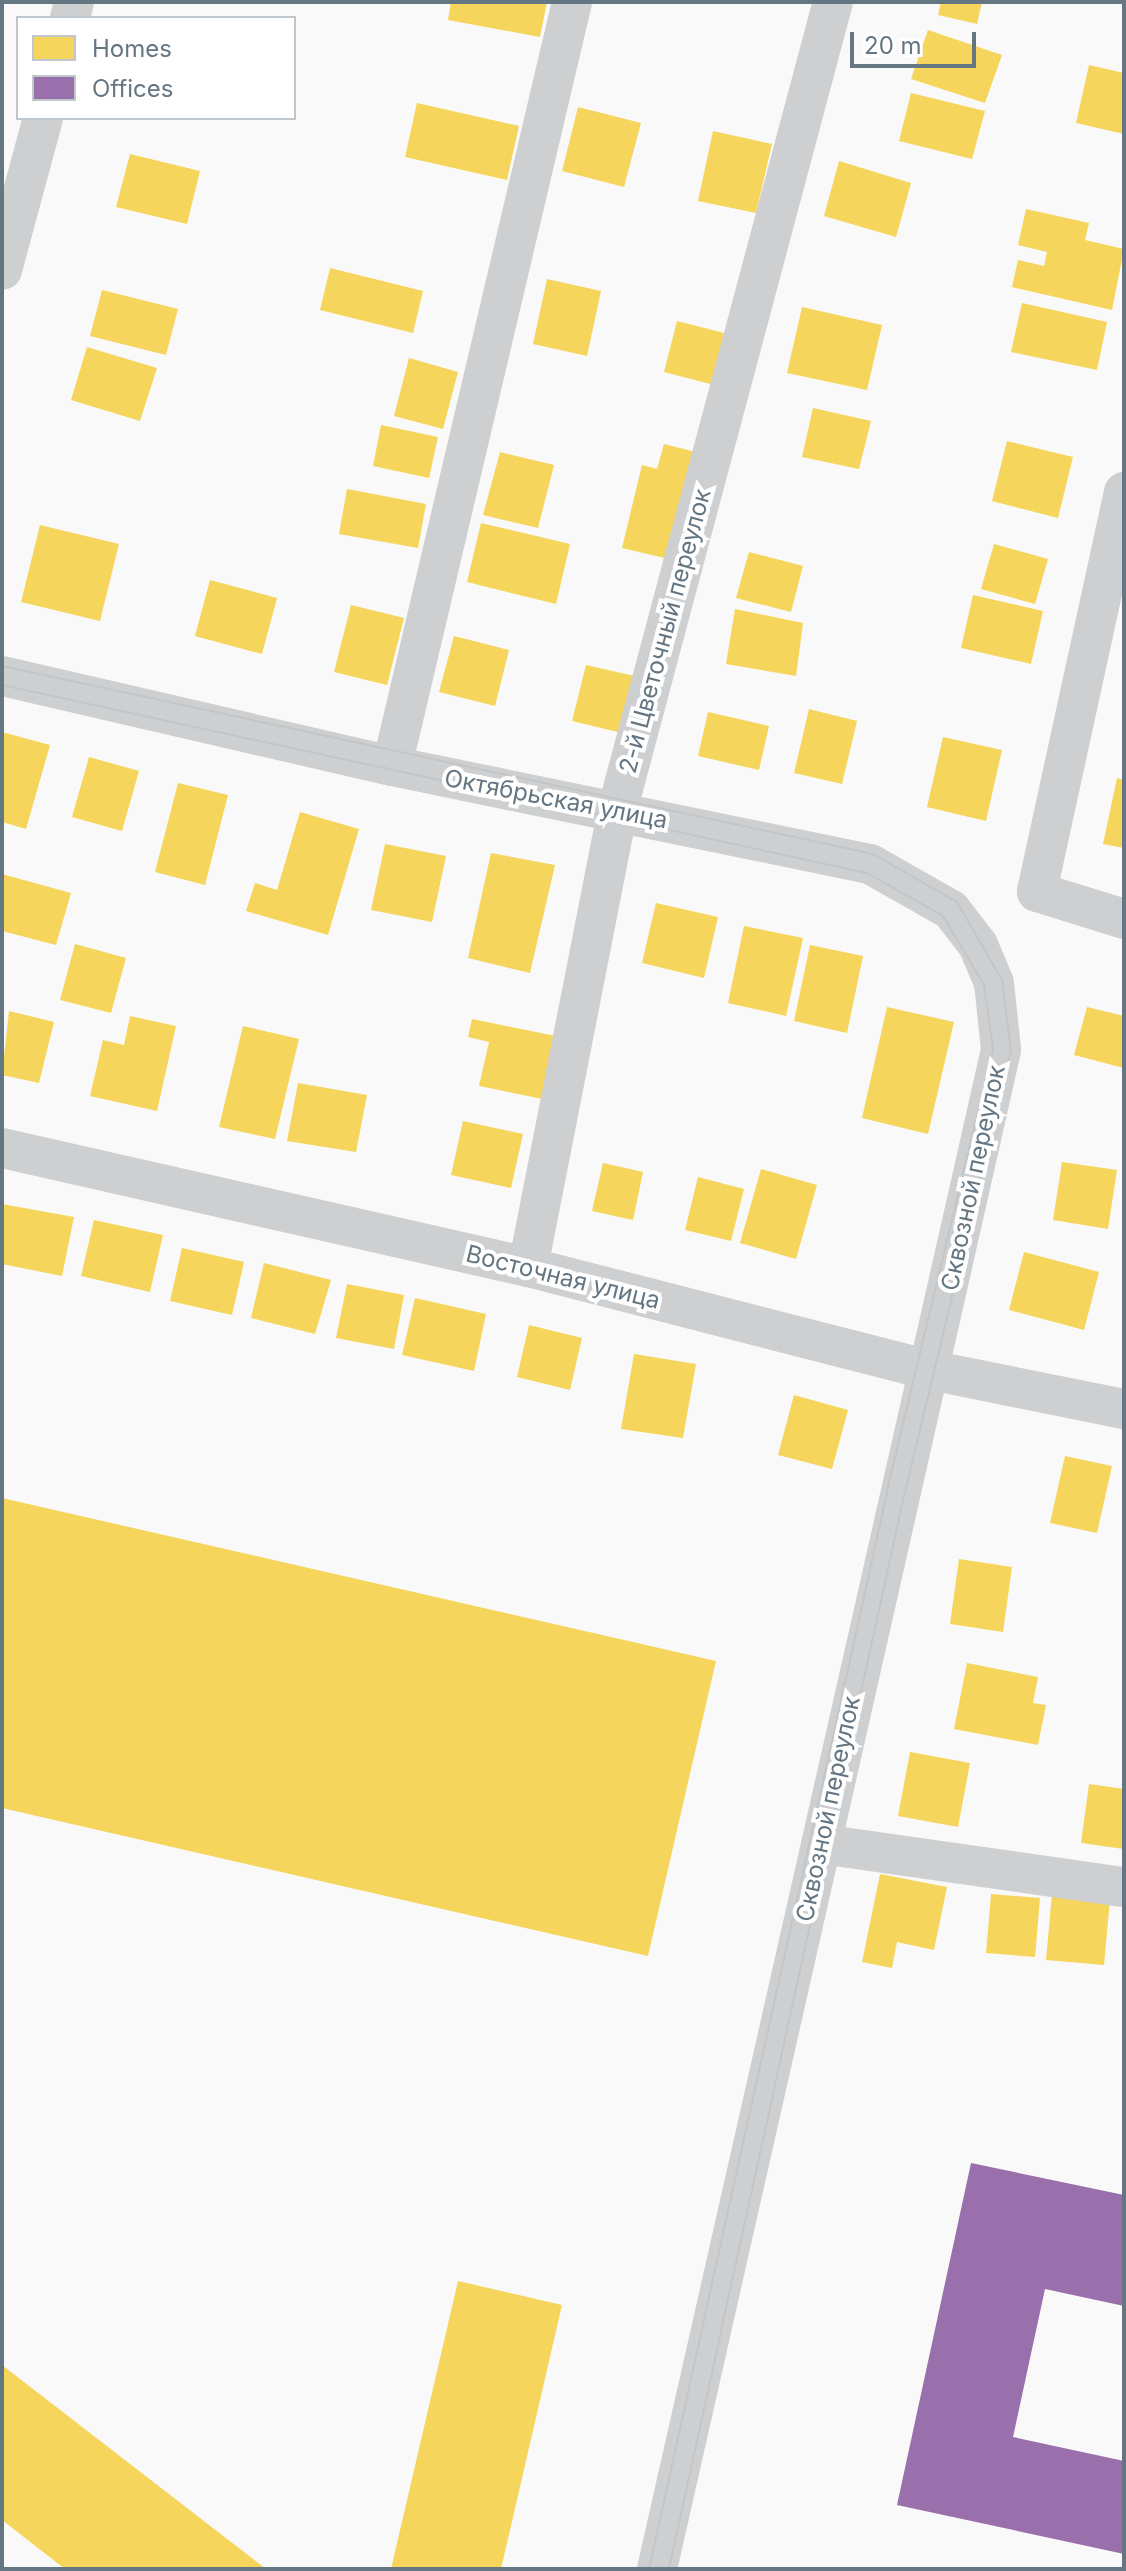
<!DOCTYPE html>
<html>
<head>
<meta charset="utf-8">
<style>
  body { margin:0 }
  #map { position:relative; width:1126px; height:2571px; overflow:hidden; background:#f9f9f9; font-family:Inter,sans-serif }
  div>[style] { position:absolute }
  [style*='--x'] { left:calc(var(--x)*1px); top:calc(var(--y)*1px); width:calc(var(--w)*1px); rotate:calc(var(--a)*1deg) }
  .homes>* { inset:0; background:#f6d55c }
  .offices>* { inset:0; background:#9970ab }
  .minor>* { height:40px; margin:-20px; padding:0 20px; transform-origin:20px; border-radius:20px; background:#cecfd0 }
  .tram>* { height:2px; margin:-1px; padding:0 1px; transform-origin:1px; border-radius:1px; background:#c3c5c6 }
  span { translate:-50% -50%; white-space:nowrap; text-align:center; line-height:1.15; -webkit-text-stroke:8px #fff; paint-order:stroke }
  .street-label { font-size:24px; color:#657683 }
  .frame { position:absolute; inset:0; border:4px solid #657683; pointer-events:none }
  .legend { position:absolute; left:16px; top:16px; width:280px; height:104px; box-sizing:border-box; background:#fff; border:2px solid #c1c8cd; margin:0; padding:10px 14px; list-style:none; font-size:24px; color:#657683 }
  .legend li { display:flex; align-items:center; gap:16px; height:40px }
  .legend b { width:40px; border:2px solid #c1c8cd }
  .scale { position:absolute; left:850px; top:32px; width:126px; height:36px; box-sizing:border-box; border:4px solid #657683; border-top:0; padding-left:10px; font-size:24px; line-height:28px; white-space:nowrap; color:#657683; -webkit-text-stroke:6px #fff; paint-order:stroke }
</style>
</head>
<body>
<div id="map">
  <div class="homes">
    <div style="clip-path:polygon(451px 2px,547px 2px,540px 37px,448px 20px)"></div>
    <div style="clip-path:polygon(941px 2px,982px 2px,977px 24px,938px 15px)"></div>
    <div style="clip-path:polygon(928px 30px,1002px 55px,985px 103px,911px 79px)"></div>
    <div style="clip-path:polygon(1089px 65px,1124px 73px,1124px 134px,1076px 123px)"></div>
    <div style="clip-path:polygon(911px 93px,985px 111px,972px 159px,899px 141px)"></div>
    <div style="clip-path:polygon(417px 103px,519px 126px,507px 180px,405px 157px)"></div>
    <div style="clip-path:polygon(578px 107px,641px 123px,624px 187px,562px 171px)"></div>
    <div style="clip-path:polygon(713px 131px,772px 144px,756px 213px,698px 201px)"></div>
    <div style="clip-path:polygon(130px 154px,200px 171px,187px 224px,116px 207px)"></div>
    <div style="clip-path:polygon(839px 161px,911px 183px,896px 237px,824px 216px)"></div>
    <div style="clip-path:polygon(1026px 209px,1089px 223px,1085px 240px,1124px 249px,1112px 310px,1012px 287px,1018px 260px,1044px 266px,1047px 252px,1018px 245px)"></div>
    <div style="clip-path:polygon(330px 268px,423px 291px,413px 333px,320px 310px)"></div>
    <div style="clip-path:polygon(547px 279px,601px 291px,587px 356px,533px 344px)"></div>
    <div style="clip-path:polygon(102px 290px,178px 309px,166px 355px,90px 336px)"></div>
    <div style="clip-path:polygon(1022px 303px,1107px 322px,1097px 370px,1011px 352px)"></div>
    <div style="clip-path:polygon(802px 307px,882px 325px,867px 390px,787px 373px)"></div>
    <div style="clip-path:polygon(677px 321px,732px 335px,718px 386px,664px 372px)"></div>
    <div style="clip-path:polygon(87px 347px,157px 368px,140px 421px,71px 400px)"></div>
    <div style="clip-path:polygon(409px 358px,458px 372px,443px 429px,394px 416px)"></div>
    <div style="clip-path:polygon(813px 408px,871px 421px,859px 469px,802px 457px)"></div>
    <div style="clip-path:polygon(381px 425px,438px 437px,429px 478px,373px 466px)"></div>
    <div style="clip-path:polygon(1007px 441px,1073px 457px,1058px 518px,992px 501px)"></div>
    <div style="clip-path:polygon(664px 444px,696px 452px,669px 559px,622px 548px,642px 465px,657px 469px)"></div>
    <div style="clip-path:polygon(500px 452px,554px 465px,538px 528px,483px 515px)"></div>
    <div style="clip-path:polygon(347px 489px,426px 504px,418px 548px,339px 534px)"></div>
    <div style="clip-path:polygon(481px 523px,570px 544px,556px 604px,467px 582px)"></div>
    <div style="clip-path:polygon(40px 525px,119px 544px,100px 621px,21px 602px)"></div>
    <div style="clip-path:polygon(994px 544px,1048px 559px,1035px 604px,981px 589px)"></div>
    <div style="clip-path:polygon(749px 552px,803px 566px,791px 612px,736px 598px)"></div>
    <div style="clip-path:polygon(210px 580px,277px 598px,262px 654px,195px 636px)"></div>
    <div style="clip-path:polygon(973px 595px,1043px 611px,1031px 664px,961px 648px)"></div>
    <div style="clip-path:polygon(351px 605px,404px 618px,387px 685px,334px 672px)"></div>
    <div style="clip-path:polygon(735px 609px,803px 623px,796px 676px,726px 664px)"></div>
    <div style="clip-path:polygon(454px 636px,509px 650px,495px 706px,439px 692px)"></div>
    <div style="clip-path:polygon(586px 665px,639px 677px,626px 734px,572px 721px)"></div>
    <div style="clip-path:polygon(809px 709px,857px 721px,842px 784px,794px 773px)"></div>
    <div style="clip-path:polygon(708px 712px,769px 726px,759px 770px,698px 756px)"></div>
    <div style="clip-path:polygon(2px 732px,50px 745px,26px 829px,2px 822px)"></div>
    <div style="clip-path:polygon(943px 737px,1002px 750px,986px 821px,927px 807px)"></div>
    <div style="clip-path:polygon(89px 757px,139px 771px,122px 831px,72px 817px)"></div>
    <div style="clip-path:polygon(1117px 778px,1124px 780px,1124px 848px,1103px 844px)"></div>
    <div style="clip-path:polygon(178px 783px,228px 795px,205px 885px,155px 872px)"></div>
    <div style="clip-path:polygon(300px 812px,359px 829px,328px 935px,246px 911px,255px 883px,277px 890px)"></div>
    <div style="clip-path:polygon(385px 844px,446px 856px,432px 922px,371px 910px)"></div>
    <div style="clip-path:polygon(491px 853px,555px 865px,530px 973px,468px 958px)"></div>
    <div style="clip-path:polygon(2px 874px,71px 893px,56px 945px,2px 931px)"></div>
    <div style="clip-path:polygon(656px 903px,718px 917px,704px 978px,642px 963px)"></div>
    <div style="clip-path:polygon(744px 926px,803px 938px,786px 1016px,728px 1003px)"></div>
    <div style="clip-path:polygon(75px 944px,126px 958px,111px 1013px,60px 1000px)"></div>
    <div style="clip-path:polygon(810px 945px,863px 956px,847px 1033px,794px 1021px)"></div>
    <div style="clip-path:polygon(887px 1007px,954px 1022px,928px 1134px,862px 1118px)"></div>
    <div style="clip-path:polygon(1087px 1007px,1124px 1016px,1124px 1068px,1074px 1055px)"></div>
    <div style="clip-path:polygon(9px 1011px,54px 1022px,39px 1083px,2px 1075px)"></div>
    <div style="clip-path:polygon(130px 1016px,176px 1026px,157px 1111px,90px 1096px,103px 1040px,124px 1045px)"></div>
    <div style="clip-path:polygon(472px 1019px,565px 1038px,552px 1101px,479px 1086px,489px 1042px,468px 1037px)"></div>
    <div style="clip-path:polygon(243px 1026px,299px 1039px,275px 1139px,219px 1127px)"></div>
    <div style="clip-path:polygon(298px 1083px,367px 1095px,356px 1152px,287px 1141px)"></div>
    <div style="clip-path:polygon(463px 1121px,523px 1134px,511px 1188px,451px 1175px)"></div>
    <div style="clip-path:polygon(1062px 1162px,1117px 1170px,1108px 1229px,1053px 1220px)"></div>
    <div style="clip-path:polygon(603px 1163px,643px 1172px,633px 1220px,592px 1211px)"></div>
    <div style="clip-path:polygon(761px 1169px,817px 1185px,796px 1259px,740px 1243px)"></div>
    <div style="clip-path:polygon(698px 1177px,744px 1189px,731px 1241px,685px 1230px)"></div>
    <div style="clip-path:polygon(2px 1204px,74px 1217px,62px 1276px,2px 1264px)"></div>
    <div style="clip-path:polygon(94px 1220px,163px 1235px,150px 1292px,81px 1276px)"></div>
    <div style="clip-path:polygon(182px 1248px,244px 1262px,232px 1315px,170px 1301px)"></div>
    <div style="clip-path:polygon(1024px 1252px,1099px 1272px,1084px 1330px,1009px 1310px)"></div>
    <div style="clip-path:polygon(264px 1263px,331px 1280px,315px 1334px,251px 1318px)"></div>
    <div style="clip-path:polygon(347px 1284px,404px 1295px,394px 1349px,336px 1338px)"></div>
    <div style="clip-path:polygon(415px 1298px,486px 1314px,474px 1371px,402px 1355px)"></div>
    <div style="clip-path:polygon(529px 1325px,582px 1338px,570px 1390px,517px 1377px)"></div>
    <div style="clip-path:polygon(634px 1354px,696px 1364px,683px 1438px,621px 1429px)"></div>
    <div style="clip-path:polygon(794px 1395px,848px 1410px,832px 1469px,778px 1455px)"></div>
    <div style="clip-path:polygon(1065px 1456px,1112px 1466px,1097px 1533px,1050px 1523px)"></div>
    <div style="clip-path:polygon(2px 1498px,716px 1661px,648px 1956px,2px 1808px)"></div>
    <div style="clip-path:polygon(959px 1559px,1012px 1567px,1003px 1632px,950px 1624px)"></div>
    <div style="clip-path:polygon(967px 1663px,1038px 1677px,1033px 1703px,1046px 1705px,1038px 1745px,954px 1729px)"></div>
    <div style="clip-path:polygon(910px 1752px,970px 1763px,958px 1827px,898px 1816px)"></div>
    <div style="clip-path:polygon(1089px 1784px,1124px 1789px,1124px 1849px,1081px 1843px)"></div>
    <div style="clip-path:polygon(880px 1874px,947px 1887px,934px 1950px,897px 1942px,892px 1968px,862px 1962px)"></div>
    <div style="clip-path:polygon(991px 1894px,1040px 1898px,1035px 1957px,986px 1953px)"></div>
    <div style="clip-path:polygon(1052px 1894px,1110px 1899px,1104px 1965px,1046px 1960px)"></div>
    <div style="clip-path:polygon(458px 2281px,562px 2305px,501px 2569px,391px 2569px)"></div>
    <div style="clip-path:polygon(2px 2365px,266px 2569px,65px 2569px,2px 2520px)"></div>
  </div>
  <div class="offices">
    <div style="clip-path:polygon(971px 2163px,1124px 2195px,1124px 2306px,1045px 2289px,1013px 2437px,1124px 2461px,1124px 2554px,897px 2505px)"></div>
  </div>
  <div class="minor">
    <div style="--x:70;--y:18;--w:16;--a:-76"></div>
    <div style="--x:2;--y:270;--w:157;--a:-74.9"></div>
    <div style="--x:1124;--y:492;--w:409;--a:102.3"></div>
    <div style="--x:1037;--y:892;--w:91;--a:17.2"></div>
    <div style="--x:2;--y:676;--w:400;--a:13"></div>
    <div style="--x:392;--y:766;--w:488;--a:11.6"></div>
    <div style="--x:870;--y:864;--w:93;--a:29.6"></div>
    <div style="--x:951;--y:910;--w:44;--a:52.4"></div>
    <div style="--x:978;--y:945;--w:41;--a:67.2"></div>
    <div style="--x:994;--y:983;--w:67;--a:84"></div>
    <div style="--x:1001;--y:1050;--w:1557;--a:102.76"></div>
    <div style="--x:392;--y:766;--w:785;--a:-76.74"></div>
    <div style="--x:2;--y:1148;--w:539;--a:12.75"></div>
    <div style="--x:528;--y:1267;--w:415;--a:14.4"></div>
    <div style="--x:930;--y:1370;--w:198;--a:11.4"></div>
    <div style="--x:528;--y:1267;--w:476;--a:-78.9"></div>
    <div style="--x:620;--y:800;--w:826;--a:-75.06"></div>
    <div style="--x:821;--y:1844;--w:306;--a:8.1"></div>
  </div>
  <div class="tram">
    <div style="--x:2;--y:666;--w:891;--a:12.18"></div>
    <div style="--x:873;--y:854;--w:97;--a:29.7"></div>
    <div style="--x:957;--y:902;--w:90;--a:60"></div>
    <div style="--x:1002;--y:980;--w:72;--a:82.8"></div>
    <div style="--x:1011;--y:1051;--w:453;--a:103.5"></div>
    <div style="--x:905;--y:1491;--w:1104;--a:102.35"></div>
    <div style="--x:2;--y:685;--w:885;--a:12.26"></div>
    <div style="--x:867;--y:873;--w:87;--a:29.5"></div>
    <div style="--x:943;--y:916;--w:80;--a:59.3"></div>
    <div style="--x:984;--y:985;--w:65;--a:82"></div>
    <div style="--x:993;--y:1049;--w:451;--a:103.5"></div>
    <div style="--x:888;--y:1488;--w:1107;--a:102.47"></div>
  </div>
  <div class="street-label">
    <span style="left:665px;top:631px;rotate:-75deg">2-й Цветочный переулок</span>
    <span style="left:556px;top:799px;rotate:11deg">Октябрьская улица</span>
    <span style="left:973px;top:1178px;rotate:-78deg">Сквозной переулок</span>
    <span style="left:563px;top:1277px;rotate:14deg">Восточная улица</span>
    <span style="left:828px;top:1809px;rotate:-78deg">Сквозной переулок</span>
  </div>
  <div class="frame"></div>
  <ul class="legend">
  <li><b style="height:22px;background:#f6d55c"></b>Homes</li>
  <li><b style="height:22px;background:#9970ab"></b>Offices</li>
  </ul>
  <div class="scale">20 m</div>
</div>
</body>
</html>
